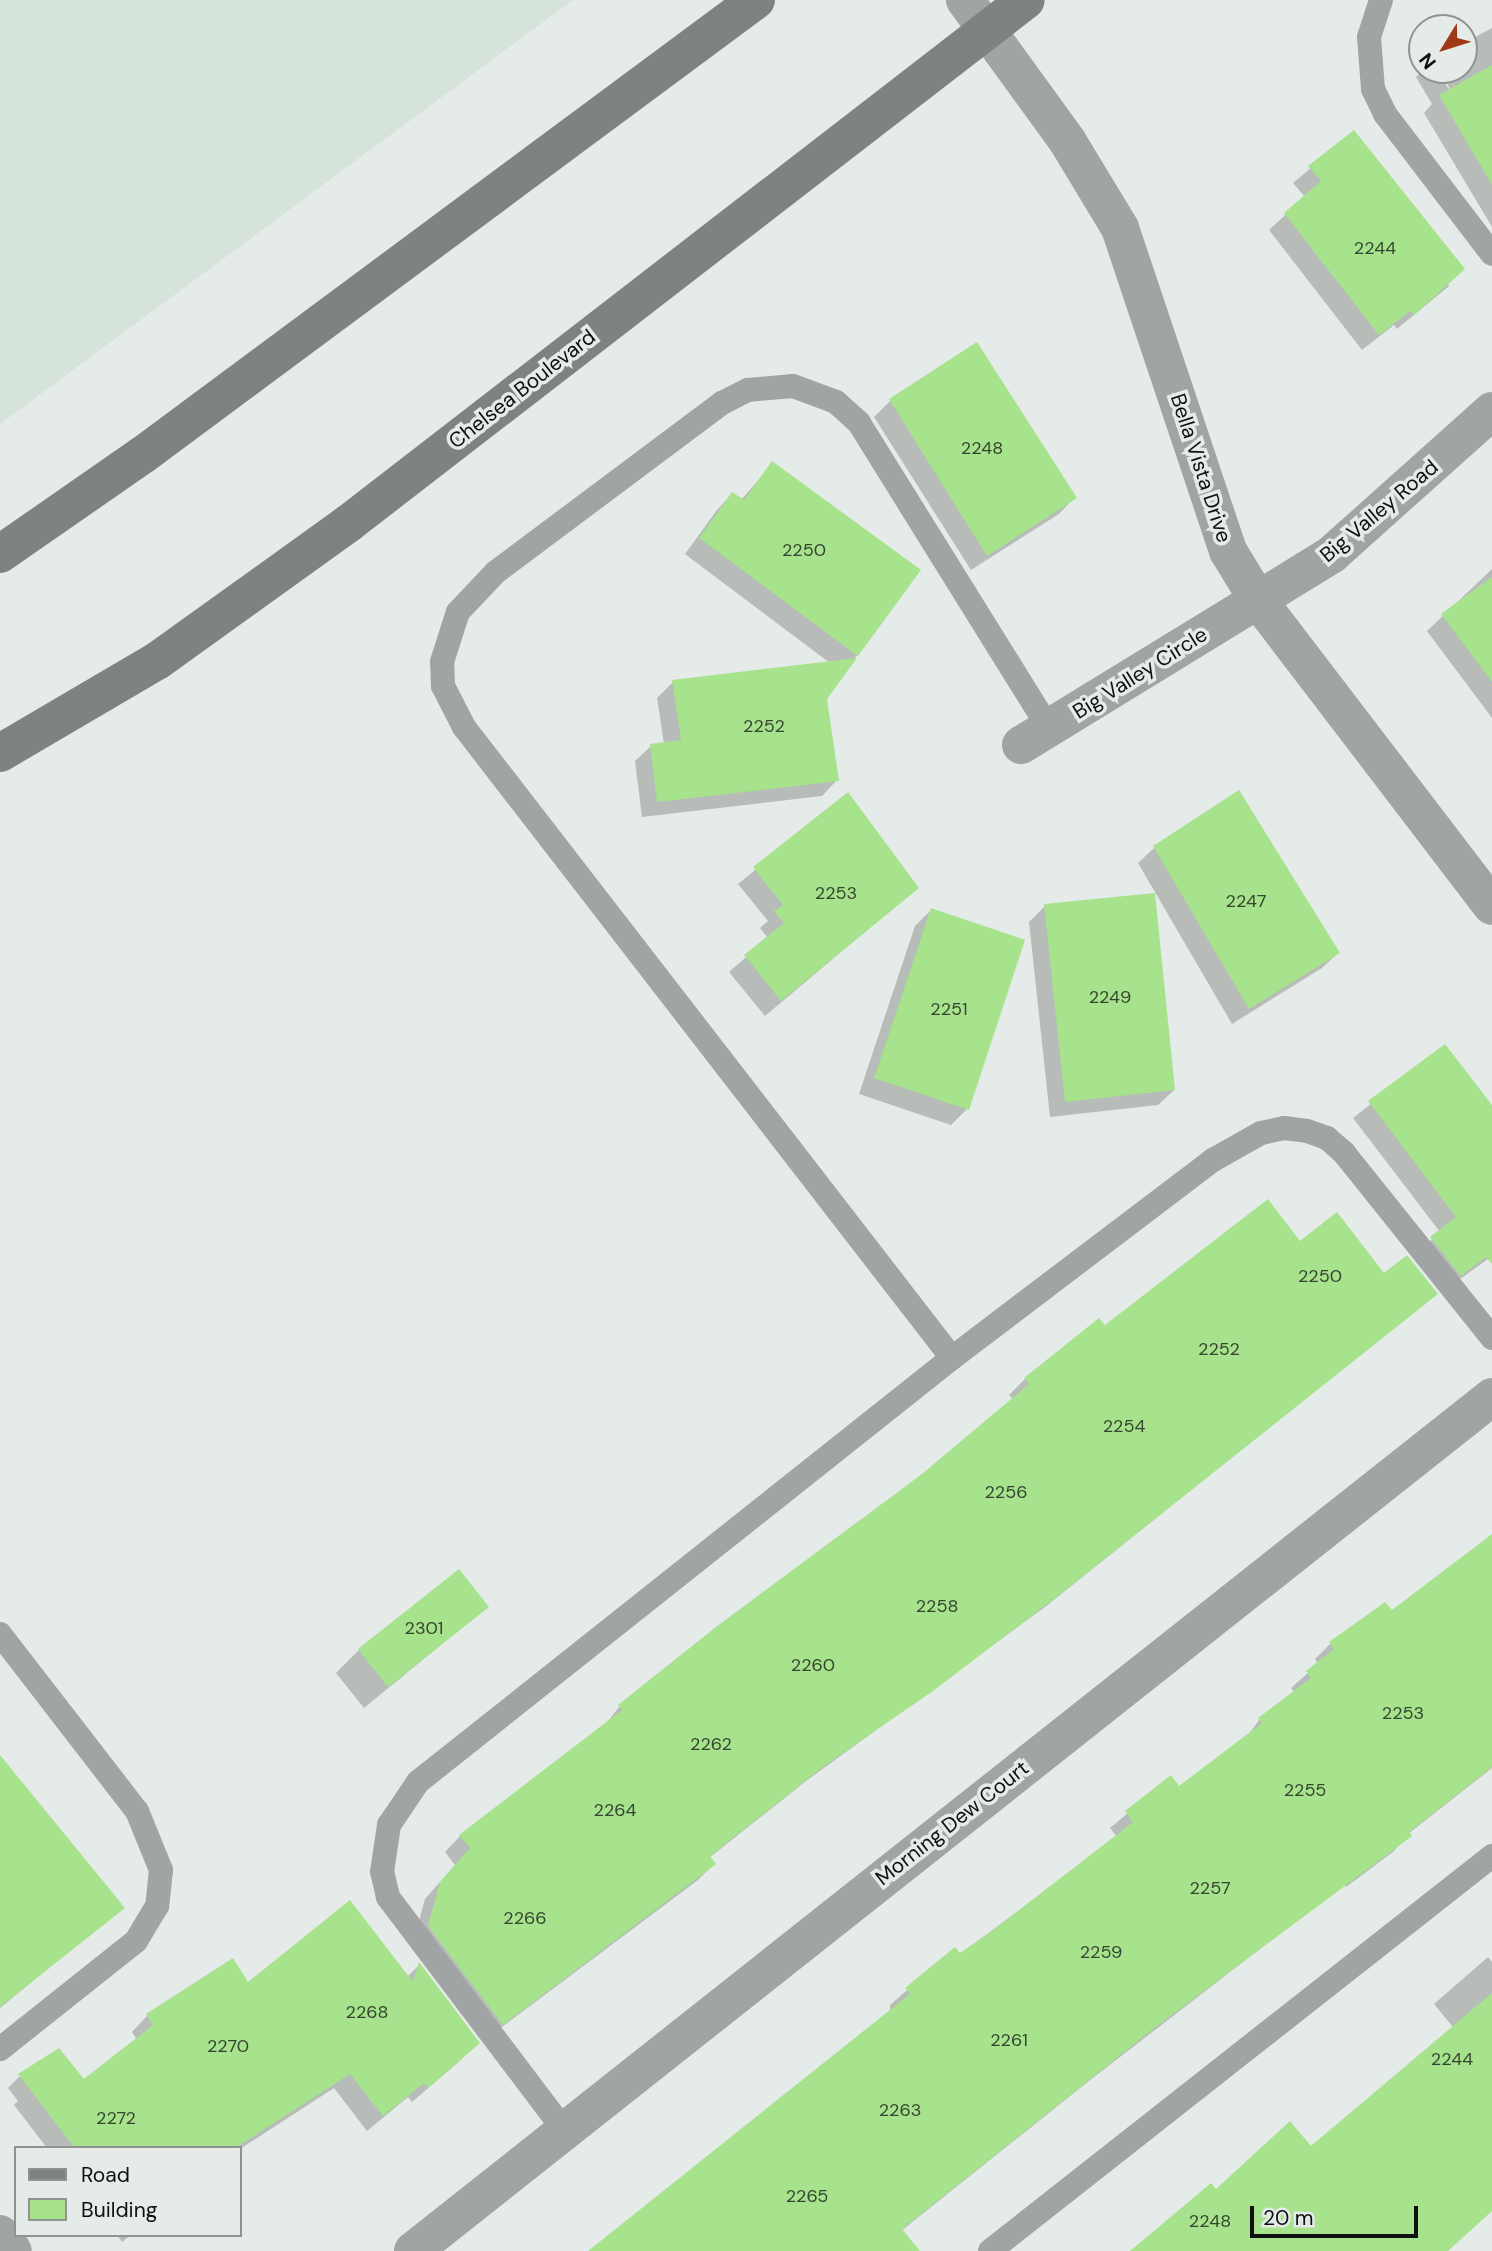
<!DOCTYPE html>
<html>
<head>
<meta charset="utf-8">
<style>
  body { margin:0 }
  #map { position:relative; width:1492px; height:2251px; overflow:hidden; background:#e5ebe8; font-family:"DM Sans",sans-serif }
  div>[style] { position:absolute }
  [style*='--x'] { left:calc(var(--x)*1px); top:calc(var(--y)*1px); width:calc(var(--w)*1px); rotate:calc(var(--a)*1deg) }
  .built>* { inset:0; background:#d5e3db }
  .shadow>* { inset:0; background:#0003 }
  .building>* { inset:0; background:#a7e28c }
  .service>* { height:24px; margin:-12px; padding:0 12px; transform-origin:12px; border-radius:12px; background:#a1a4a4 }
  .minor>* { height:38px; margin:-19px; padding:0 19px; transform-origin:19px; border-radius:19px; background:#a1a4a4 }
  .secondary>* { height:38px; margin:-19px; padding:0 19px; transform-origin:19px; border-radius:19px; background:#7e8382 }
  span { translate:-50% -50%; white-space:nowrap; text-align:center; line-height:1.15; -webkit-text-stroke:7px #e5ebe8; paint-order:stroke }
  .number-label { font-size:18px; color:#35452f }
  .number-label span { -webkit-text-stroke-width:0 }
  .street-label { font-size:21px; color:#0f1110 }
  .legend { position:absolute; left:14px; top:2146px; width:228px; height:91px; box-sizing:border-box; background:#e5ebe8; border:2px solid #8f9492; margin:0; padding:9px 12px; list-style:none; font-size:21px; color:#0f1110 }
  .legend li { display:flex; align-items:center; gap:14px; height:35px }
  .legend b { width:35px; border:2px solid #8f9492 }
  .north { position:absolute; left:1408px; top:14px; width:70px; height:70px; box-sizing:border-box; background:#e5ebe8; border:2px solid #8f9492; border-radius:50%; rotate:232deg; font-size:19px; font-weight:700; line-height:28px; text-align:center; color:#0f1110 }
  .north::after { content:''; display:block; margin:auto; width:24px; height:32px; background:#9f3815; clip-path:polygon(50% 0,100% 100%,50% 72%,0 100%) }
  .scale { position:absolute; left:1250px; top:2206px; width:168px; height:32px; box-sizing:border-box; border:4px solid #0f1110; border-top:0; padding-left:9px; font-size:21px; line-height:24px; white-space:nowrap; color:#0f1110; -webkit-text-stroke:5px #e5ebe8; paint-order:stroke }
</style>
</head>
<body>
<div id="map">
  <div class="built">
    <div style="clip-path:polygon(0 0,573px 0,0 424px)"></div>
  </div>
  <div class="shadow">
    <div style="clip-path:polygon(1492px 28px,1492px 227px,1424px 113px,1432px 104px,1416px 77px,1423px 70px,1435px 70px,1454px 96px,1439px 70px,1464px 70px,1464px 43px)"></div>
    <div style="clip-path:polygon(1354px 132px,1449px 286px,1397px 329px,1394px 325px,1362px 350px,1269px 230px,1305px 197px,1293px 183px)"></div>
    <div style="clip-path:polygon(977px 345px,1074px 498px,1059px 514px,971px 570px,874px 417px,890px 401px)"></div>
    <div style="clip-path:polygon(773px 463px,919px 571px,825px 699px,837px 780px,822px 796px,642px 817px,635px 761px,651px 746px,664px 744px,657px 698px,673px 682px,830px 663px,685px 554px,717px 510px,732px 494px,741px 500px)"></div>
    <div style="clip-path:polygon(1492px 569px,1492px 718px,1427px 631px)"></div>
    <div style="clip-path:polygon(848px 794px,917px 888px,765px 1016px,729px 972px,768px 938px,760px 928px,768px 921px,738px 884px)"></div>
    <div style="clip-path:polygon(1154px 848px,1338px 953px,1322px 968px,1232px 1024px,1138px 863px)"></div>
    <div style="clip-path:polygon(1045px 906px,1174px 1090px,1158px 1105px,1050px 1117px,1029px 922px)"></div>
    <div style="clip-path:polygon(931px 910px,967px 1109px,951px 1125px,859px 1094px,915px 926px)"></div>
    <div style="clip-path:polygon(1445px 1046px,1492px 1110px,1492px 1256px,1445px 1290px,1416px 1254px,1440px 1232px,1353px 1118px)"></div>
    <div style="clip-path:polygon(1300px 1243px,1436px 1294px,1045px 1607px,806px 1781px,709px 1858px,714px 1864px,698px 1880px,486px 2039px,413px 1942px,425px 1899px,455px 1865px,445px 1852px,460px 1836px,605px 1725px,619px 1707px,717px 1628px,923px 1476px,1014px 1400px,1009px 1395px,1025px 1379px,1099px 1321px,1104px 1327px)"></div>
    <div style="clip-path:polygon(1492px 1536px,1492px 1768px,1408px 1834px,1394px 1851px,1346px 1887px,1344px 1884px,1085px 2084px,901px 2231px,886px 2251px,890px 2005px,955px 1949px,959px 1955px,1117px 1837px,1110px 1828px,1170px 1778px,1178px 1788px,1246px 1738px,1260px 1719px,1295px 1693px,1291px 1688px,1318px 1664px,1315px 1659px,1330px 1644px,1385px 1604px,1392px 1612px)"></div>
    <div style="clip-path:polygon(487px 1607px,364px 1708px,336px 1673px,359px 1650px)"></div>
    <div style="clip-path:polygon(0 1759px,122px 1908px,0 2008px)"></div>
    <div style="clip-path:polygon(1488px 1957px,1492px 1962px,1492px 2187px,1423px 2251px,1133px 2251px,1211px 2185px,1216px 2192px,1311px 2148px,1453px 2027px,1434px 2004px)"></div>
    <div style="clip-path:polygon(419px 1965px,462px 2059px,412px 2102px,408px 2097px,367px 2131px,334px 2088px,240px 2149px,47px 2148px,14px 2105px,18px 2101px,8px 2088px,23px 2073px,83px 2081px,137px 2040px,132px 2032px,147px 2016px,248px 1984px,407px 1977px)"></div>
    <div style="clip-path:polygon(117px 2235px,131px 2235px,122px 2242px)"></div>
  </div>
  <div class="building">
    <div style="clip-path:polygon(1492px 65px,1492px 185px,1439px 95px)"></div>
    <div style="clip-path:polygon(1354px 130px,1465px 269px,1414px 315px,1410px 311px,1379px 335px,1284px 213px,1321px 181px,1308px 166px)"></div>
    <div style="clip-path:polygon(977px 342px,1077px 498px,987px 556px,889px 399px)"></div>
    <div style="clip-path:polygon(772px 461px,921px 570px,858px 656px,699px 538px,732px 492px,744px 500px)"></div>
    <div style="clip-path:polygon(1492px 577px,1492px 682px,1441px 614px)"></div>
    <div style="clip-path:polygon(857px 658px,827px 699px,839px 781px,657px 802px,650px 744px,681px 740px,672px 680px)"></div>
    <div style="clip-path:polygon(1239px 790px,1340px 953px,1249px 1009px,1153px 846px)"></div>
    <div style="clip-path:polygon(848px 792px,919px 888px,781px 1001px,744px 955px,784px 923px,774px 911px,783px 905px,753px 867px)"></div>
    <div style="clip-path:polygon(1155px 893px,1175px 1090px,1065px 1102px,1044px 904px)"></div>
    <div style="clip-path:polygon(931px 908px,1025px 940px,969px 1110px,874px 1078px)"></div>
    <div style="clip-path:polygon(1445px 1044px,1492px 1105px,1492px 1264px,1486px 1257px,1461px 1276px,1430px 1237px,1456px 1217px,1368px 1101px)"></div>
    <div style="clip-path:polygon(1268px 1199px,1300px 1241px,1337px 1212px,1384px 1273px,1407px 1255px,1438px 1294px,1063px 1592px,933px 1691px,824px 1766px,710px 1856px,716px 1864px,503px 2025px,428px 1926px,440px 1882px,470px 1848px,459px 1835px,622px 1710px,618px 1705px,716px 1627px,922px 1474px,1029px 1384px,1024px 1378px,1099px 1318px,1105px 1325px)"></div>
    <div style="clip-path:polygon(1492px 1534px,1492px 1767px,1409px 1832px,1412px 1836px,1157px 2026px,902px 2229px,920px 2251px,588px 2251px,910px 1994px,905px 1988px,955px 1947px,960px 1953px,992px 1931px,1133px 1822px,1125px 1811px,1171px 1775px,1179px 1786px,1262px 1723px,1258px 1718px,1311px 1678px,1306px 1671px,1334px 1649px,1329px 1642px,1385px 1602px,1392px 1610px)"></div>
    <div style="clip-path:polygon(459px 1569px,489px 1607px,388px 1687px,358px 1649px)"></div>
    <div style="clip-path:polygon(0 1755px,125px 1908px,0 2007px)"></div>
    <div style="clip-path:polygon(350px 1900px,413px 1982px,419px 1962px,480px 2043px,428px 2088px,424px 2083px,383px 2116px,350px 2074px,235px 2148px,75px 2148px,18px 2074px,59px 2048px,84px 2079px,153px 2025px,146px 2014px,233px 1958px,248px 1982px)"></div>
    <div style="clip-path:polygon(1492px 1993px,1492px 2211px,1448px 2251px,1130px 2251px,1211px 2183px,1216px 2189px,1290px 2121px,1311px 2146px)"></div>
  </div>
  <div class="service">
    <div style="--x:1381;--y:0;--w:39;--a:108"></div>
    <div style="--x:1369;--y:37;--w:52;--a:85.6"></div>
    <div style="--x:1373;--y:89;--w:28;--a:64"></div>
    <div style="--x:1385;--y:114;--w:176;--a:52.6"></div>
    <div style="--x:952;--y:1358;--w:798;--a:-127.72"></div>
    <div style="--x:464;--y:727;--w:46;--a:-117.1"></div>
    <div style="--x:443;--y:686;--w:24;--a:-92"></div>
    <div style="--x:442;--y:662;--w:52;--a:-72.3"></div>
    <div style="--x:458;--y:612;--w:55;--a:-46.5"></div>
    <div style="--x:496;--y:572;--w:282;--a:-36.8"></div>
    <div style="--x:722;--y:403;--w:29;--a:-27"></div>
    <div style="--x:748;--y:390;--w:45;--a:-5.1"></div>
    <div style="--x:793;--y:386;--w:46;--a:20.4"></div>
    <div style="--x:836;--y:402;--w:31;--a:42"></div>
    <div style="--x:859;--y:423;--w:359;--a:58.1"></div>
    <div style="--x:0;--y:1634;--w:224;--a:52.3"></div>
    <div style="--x:137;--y:1811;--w:64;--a:67.9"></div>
    <div style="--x:161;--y:1870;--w:36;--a:96"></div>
    <div style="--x:157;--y:1906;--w:41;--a:121"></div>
    <div style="--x:136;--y:1941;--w:174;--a:141.5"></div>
    <div style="--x:564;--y:2130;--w:292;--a:-127.1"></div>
    <div style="--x:388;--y:1897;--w:26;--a:-103"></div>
    <div style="--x:382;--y:1872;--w:48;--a:-81.5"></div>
    <div style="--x:389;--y:1825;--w:52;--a:-56"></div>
    <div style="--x:418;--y:1782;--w:682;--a:-38.45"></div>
    <div style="--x:952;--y:1358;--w:328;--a:-37.2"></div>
    <div style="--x:1213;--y:1160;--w:55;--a:-29.4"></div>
    <div style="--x:1261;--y:1133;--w:24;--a:-12"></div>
    <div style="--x:1284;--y:1128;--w:23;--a:7"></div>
    <div style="--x:1307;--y:1131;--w:21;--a:19"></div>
    <div style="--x:1327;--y:1138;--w:23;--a:41"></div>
    <div style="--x:1344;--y:1153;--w:237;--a:51.3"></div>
    <div style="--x:990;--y:2251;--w:639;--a:-38.2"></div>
  </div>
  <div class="minor">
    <div style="--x:965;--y:0;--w:175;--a:54"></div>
    <div style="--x:1068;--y:142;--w:100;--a:58.8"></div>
    <div style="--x:1120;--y:228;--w:341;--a:71.5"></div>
    <div style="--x:1228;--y:551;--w:57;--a:58.5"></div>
    <div style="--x:1258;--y:600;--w:385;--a:52.6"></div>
    <div style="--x:1021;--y:745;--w:364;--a:-31.5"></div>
    <div style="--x:1331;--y:555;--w:216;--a:-41.8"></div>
    <div style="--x:0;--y:2234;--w:21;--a:53"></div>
    <div style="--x:413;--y:2251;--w:1376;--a:-38.36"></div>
  </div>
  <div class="secondary">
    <div style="--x:0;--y:554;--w:175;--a:-34.8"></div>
    <div style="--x:144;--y:454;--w:762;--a:-36.57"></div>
    <div style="--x:0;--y:753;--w:182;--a:-30.4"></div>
    <div style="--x:157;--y:661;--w:236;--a:-35.7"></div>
    <div style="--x:349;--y:523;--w:855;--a:-37.69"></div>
  </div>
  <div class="number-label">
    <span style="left:1375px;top:248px">2244</span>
    <span style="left:982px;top:448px">2248</span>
    <span style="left:804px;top:550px">2250</span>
    <span style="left:764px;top:726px">2252</span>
    <span style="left:836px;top:893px">2253</span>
    <span style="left:1246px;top:901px">2247</span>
    <span style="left:1110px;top:997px">2249</span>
    <span style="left:949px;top:1009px">2251</span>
    <span style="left:1320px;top:1276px">2250</span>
    <span style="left:1219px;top:1349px">2252</span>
    <span style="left:1124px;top:1426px">2254</span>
    <span style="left:1006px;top:1492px">2256</span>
    <span style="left:937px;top:1606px">2258</span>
    <span style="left:424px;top:1628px">2301</span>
    <span style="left:813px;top:1665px">2260</span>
    <span style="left:1403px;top:1713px">2253</span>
    <span style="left:711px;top:1744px">2262</span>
    <span style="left:1305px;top:1790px">2255</span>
    <span style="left:615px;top:1810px">2264</span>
    <span style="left:1210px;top:1888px">2257</span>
    <span style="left:525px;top:1918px">2266</span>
    <span style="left:1101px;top:1952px">2259</span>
    <span style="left:367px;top:2012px">2268</span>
    <span style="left:1009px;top:2040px">2261</span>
    <span style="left:228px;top:2046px">2270</span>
    <span style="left:1452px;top:2059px">2244</span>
    <span style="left:900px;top:2110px">2263</span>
    <span style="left:116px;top:2118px">2272</span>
    <span style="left:807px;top:2196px">2265</span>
    <span style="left:1210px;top:2221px">2248</span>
  </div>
  <div class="street-label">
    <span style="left:522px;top:389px;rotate:-38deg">Chelsea Boulevard</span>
    <span style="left:1201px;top:468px;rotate:72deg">Bella Vista Drive</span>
    <span style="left:1379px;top:511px;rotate:-40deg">Big Valley Road</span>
    <span style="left:1140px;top:673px;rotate:-32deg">Big Valley Circle</span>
    <span style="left:952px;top:1823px;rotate:-38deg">Morning Dew Court</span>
  </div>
  <ul class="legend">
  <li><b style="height:9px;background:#7e8382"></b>Road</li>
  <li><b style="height:19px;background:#a7e28c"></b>Building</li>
  </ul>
  <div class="north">N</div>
  <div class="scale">20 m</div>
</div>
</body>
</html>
